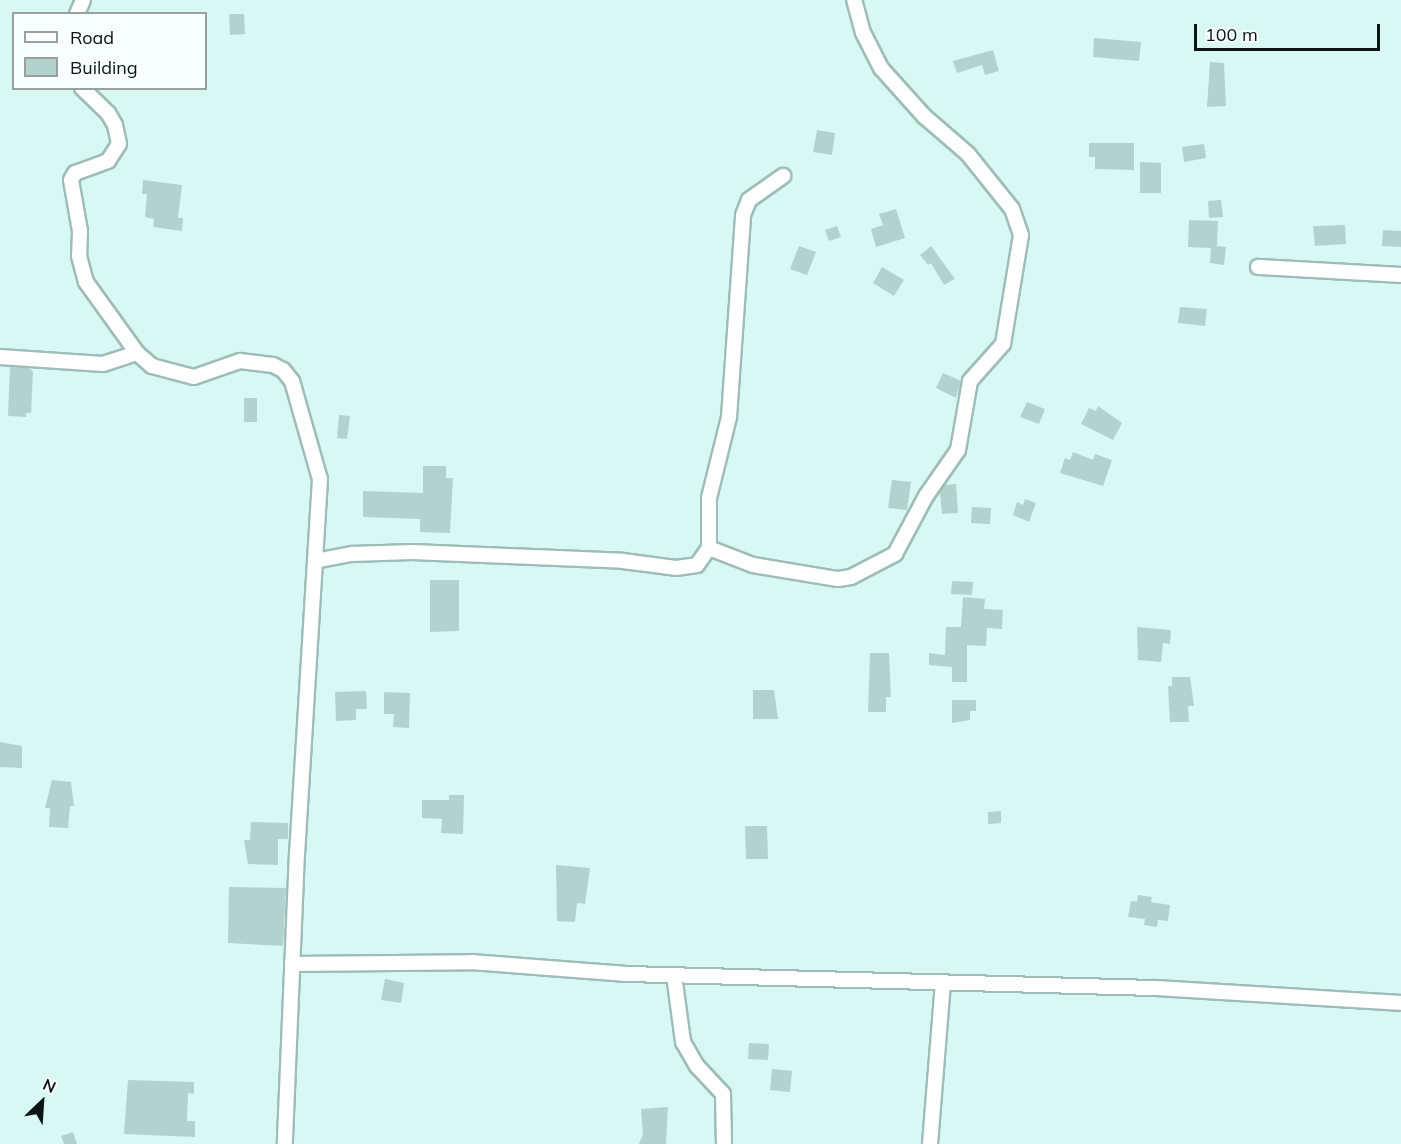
<!DOCTYPE html>
<html>
<head>
<meta charset="utf-8">
<style>
  body { margin:0 }
  #map { position:relative; width:1401px; height:1144px; overflow:hidden; background:#d8f8f3; font-family:Mulish,sans-serif }
  div>[style] { position:absolute }
  [style*='--x'] { left:calc(var(--x)*1px); top:calc(var(--y)*1px); width:calc(var(--w)*1px); rotate:calc(var(--a)*1deg) }
  .building>* { inset:0; background:#b3d2cd }
  .roads { filter:drop-shadow(2px 0 #9fbdb8) drop-shadow(-2px 0 #9fbdb8) drop-shadow(0 2px #9fbdb8) drop-shadow(0 -2px #9fbdb8) }
  .minor>* { height:14px; margin:-7px; padding:0 7px; transform-origin:7px; border-radius:7px; background:#fff }
  span { translate:-50% -50%; white-space:nowrap; text-align:center; line-height:1.15; -webkit-text-stroke:4.5px #f9fffe; paint-order:stroke }
  .legend { position:absolute; left:12px; top:12px; width:195px; height:78px; box-sizing:border-box; background:#f9fffe; border:2px solid #99a1a0; margin:0; padding:8px 10px; list-style:none; font-size:18px; color:#0a1514 }
  .legend li { display:flex; align-items:center; gap:12px; height:30px }
  .legend b { width:30px; border:2px solid #99a1a0 }
  .north { position:absolute; left:12px; top:1072px; width:60px; height:60px; -webkit-text-stroke:4px #f9fffe; paint-order:stroke; rotate:25deg; font-size:16px; font-weight:700; line-height:24px; text-align:center; color:#0a1514 }
  .north::after { content:''; display:block; margin:auto; width:21px; height:27px; background:#0a1514; clip-path:polygon(50% 0,100% 100%,50% 72%,0 100%) }
  .scale { position:absolute; left:1194px; top:24px; width:186px; height:27px; box-sizing:border-box; border:3px solid #0a1514; border-top:0; padding-left:8px; font-size:18px; line-height:21px; white-space:nowrap; color:#0a1514; -webkit-text-stroke:4px #f9fffe; paint-order:stroke }
</style>
</head>
<body>
<div id="map">
  <div class="building">
    <div style="clip-path:polygon(229px 14px,244px 14px,245px 34px,230px 35px)"></div>
    <div style="clip-path:polygon(1094px 38px,1141px 42px,1139px 61px,1093px 57px)"></div>
    <div style="clip-path:polygon(993px 50px,999px 71px,985px 75px,982px 65px,957px 73px,953px 61px)"></div>
    <div style="clip-path:polygon(1210px 62px,1224px 63px,1226px 106px,1207px 107px)"></div>
    <div style="clip-path:polygon(817px 130px,835px 133px,832px 155px,813px 152px)"></div>
    <div style="clip-path:polygon(1089px 143px,1134px 143px,1134px 170px,1095px 169px,1095px 157px,1089px 157px)"></div>
    <div style="clip-path:polygon(1204px 144px,1206px 158px,1184px 162px,1182px 147px)"></div>
    <div style="clip-path:polygon(1140px 162px,1161px 163px,1161px 193px,1140px 193px)"></div>
    <div style="clip-path:polygon(143px 180px,182px 185px,178px 218px,183px 218px,182px 231px,153px 227px,154px 219px,145px 217px,147px 194px,142px 194px)"></div>
    <div style="clip-path:polygon(1221px 200px,1223px 217px,1209px 218px,1208px 201px)"></div>
    <div style="clip-path:polygon(896px 209px,905px 238px,876px 247px,871px 229px,883px 225px,879px 214px)"></div>
    <div style="clip-path:polygon(1189px 220px,1218px 221px,1217px 246px,1226px 247px,1224px 265px,1210px 263px,1211px 248px,1188px 247px)"></div>
    <div style="clip-path:polygon(1345px 225px,1346px 244px,1315px 246px,1313px 226px)"></div>
    <div style="clip-path:polygon(837px 226px,841px 237px,829px 241px,825px 230px)"></div>
    <div style="clip-path:polygon(1383px 230px,1401px 231px,1401px 247px,1382px 246px)"></div>
    <div style="clip-path:polygon(799px 246px,816px 252px,807px 275px,790px 269px)"></div>
    <div style="clip-path:polygon(931px 246px,955px 279px,944px 285px,931px 263px,928px 265px,920px 255px)"></div>
    <div style="clip-path:polygon(882px 267px,904px 280px,894px 296px,873px 283px)"></div>
    <div style="clip-path:polygon(1180px 307px,1207px 309px,1205px 326px,1178px 323px)"></div>
    <div style="clip-path:polygon(10px 367px,29px 368px,33px 372px,31px 413px,26px 413px,26px 417px,8px 416px)"></div>
    <div style="clip-path:polygon(943px 373px,961px 381px,956px 398px,936px 388px)"></div>
    <div style="clip-path:polygon(244px 398px,257px 398px,257px 422px,244px 422px)"></div>
    <div style="clip-path:polygon(1027px 402px,1045px 409px,1039px 424px,1020px 417px)"></div>
    <div style="clip-path:polygon(1098px 406px,1122px 423px,1113px 440px,1081px 424px,1089px 408px,1096px 411px)"></div>
    <div style="clip-path:polygon(339px 415px,350px 416px,347px 439px,337px 438px)"></div>
    <div style="clip-path:polygon(1073px 452px,1093px 460px,1095px 454px,1112px 460px,1103px 486px,1060px 473px,1065px 458px,1070px 460px)"></div>
    <div style="clip-path:polygon(423px 466px,446px 466px,446px 478px,453px 478px,450px 533px,420px 532px,420px 519px,363px 517px,363px 491px,423px 493px)"></div>
    <div style="clip-path:polygon(892px 480px,911px 482px,907px 510px,888px 508px)"></div>
    <div style="clip-path:polygon(956px 484px,958px 513px,942px 514px,940px 492px,945px 485px)"></div>
    <div style="clip-path:polygon(1025px 499px,1036px 503px,1029px 522px,1013px 515px,1017px 502px,1023px 505px)"></div>
    <div style="clip-path:polygon(972px 507px,991px 508px,990px 524px,971px 523px)"></div>
    <div style="clip-path:polygon(430px 580px,459px 580px,459px 631px,430px 632px)"></div>
    <div style="clip-path:polygon(952px 581px,973px 582px,972px 595px,951px 594px)"></div>
    <div style="clip-path:polygon(963px 597px,985px 599px,984px 609px,1003px 610px,1002px 629px,987px 628px,986px 646px,967px 645px,967px 682px,952px 682px,952px 667px,929px 665px,929px 653px,945px 655px,946px 627px,961px 627px)"></div>
    <div style="clip-path:polygon(1137px 627px,1171px 630px,1170px 644px,1163px 643px,1161px 662px,1138px 660px)"></div>
    <div style="clip-path:polygon(870px 653px,889px 653px,891px 697px,886px 697px,886px 712px,868px 712px)"></div>
    <div style="clip-path:polygon(1172px 677px,1190px 677px,1194px 706px,1188px 706px,1189px 722px,1170px 722px,1168px 686px,1172px 686px)"></div>
    <div style="clip-path:polygon(753px 690px,774px 690px,778px 719px,753px 719px)"></div>
    <div style="clip-path:polygon(366px 691px,367px 709px,356px 709px,356px 720px,336px 721px,335px 692px)"></div>
    <div style="clip-path:polygon(384px 692px,410px 693px,409px 728px,393px 727px,394px 714px,384px 714px)"></div>
    <div style="clip-path:polygon(952px 700px,976px 700px,976px 711px,970px 711px,970px 720px,952px 723px)"></div>
    <div style="clip-path:polygon(0 742px,22px 746px,22px 768px,0 767px)"></div>
    <div style="clip-path:polygon(52px 780px,71px 782px,74px 806px,70px 806px,68px 828px,49px 827px,50px 808px,45px 808px)"></div>
    <div style="clip-path:polygon(449px 795px,464px 795px,463px 834px,441px 833px,442px 819px,422px 818px,422px 800px,449px 800px)"></div>
    <div style="clip-path:polygon(1001px 811px,1001px 823px,988px 824px,988px 812px)"></div>
    <div style="clip-path:polygon(251px 822px,288px 823px,288px 839px,278px 839px,278px 865px,248px 864px,244px 840px,250px 840px)"></div>
    <div style="clip-path:polygon(745px 826px,767px 826px,768px 859px,746px 859px)"></div>
    <div style="clip-path:polygon(556px 865px,590px 868px,585px 904px,577px 903px,575px 922px,557px 921px)"></div>
    <div style="clip-path:polygon(229px 887px,286px 888px,283px 946px,228px 943px)"></div>
    <div style="clip-path:polygon(1138px 895px,1152px 897px,1151px 902px,1170px 905px,1168px 921px,1158px 920px,1157px 927px,1144px 925px,1145px 919px,1128px 917px,1131px 901px,1137px 902px)"></div>
    <div style="clip-path:polygon(385px 979px,404px 983px,401px 1003px,381px 1000px)"></div>
    <div style="clip-path:polygon(749px 1043px,769px 1044px,768px 1060px,748px 1059px)"></div>
    <div style="clip-path:polygon(772px 1069px,792px 1071px,790px 1092px,770px 1090px)"></div>
    <div style="clip-path:polygon(128px 1080px,194px 1082px,194px 1094px,188px 1093px,187px 1121px,195px 1121px,195px 1137px,124px 1134px)"></div>
    <div style="clip-path:polygon(668px 1107px,666px 1144px,639px 1144px,643px 1134px,641px 1109px)"></div>
    <div style="clip-path:polygon(73px 1132px,77px 1144px,64px 1144px,61px 1136px)"></div>
  </div>
  <div class="roads">
    <div class="minor">
      <div style="--x:77;--y:14;--w:15;--a:-67"></div>
      <div style="--x:82;--y:88;--w:36;--a:44"></div>
      <div style="--x:108;--y:113;--w:14;--a:60"></div>
      <div style="--x:115;--y:125;--w:19;--a:78"></div>
      <div style="--x:119;--y:144;--w:20;--a:123"></div>
      <div style="--x:108;--y:161;--w:35;--a:160"></div>
      <div style="--x:75;--y:173;--w:8;--a:120"></div>
      <div style="--x:71;--y:180;--w:52;--a:80"></div>
      <div style="--x:80;--y:231;--w:25;--a:92"></div>
      <div style="--x:79;--y:256;--w:27;--a:75"></div>
      <div style="--x:86;--y:282;--w:87;--a:54.3"></div>
      <div style="--x:137;--y:353;--w:20;--a:41"></div>
      <div style="--x:152;--y:366;--w:43;--a:14.7"></div>
      <div style="--x:194;--y:377;--w:49;--a:-19.2"></div>
      <div style="--x:240;--y:361;--w:33;--a:7"></div>
      <div style="--x:273;--y:365;--w:11;--a:27"></div>
      <div style="--x:283;--y:370;--w:14;--a:51"></div>
      <div style="--x:292;--y:381;--w:102;--a:74.1"></div>
      <div style="--x:320;--y:479;--w:374;--a:93.5"></div>
      <div style="--x:297;--y:852;--w:292;--a:92.4"></div>
      <div style="--x:1258;--y:267;--w:143;--a:3.2"></div>
      <div style="--x:0;--y:357;--w:103;--a:3.9"></div>
      <div style="--x:103;--y:364;--w:36;--a:-18"></div>
      <div style="--x:709;--y:548;--w:47;--a:21.1"></div>
      <div style="--x:753;--y:565;--w:86;--a:9.4"></div>
      <div style="--x:838;--y:579;--w:13;--a:-9"></div>
      <div style="--x:851;--y:577;--w:50;--a:-27.6"></div>
      <div style="--x:895;--y:554;--w:66;--a:-61.9"></div>
      <div style="--x:926;--y:496;--w:56;--a:-55.2"></div>
      <div style="--x:958;--y:450;--w:70;--a:-80.1"></div>
      <div style="--x:970;--y:381;--w:50;--a:-48.3"></div>
      <div style="--x:1003;--y:344;--w:110;--a:-80.6"></div>
      <div style="--x:1021;--y:235;--w:28;--a:-109"></div>
      <div style="--x:1012;--y:209;--w:70;--a:-128.7"></div>
      <div style="--x:968;--y:154;--w:58;--a:-139.2"></div>
      <div style="--x:924;--y:116;--w:64;--a:-131.9"></div>
      <div style="--x:881;--y:68;--w:39;--a:-117"></div>
      <div style="--x:863;--y:33;--w:34;--a:-105"></div>
      <div style="--x:315;--y:561;--w:38;--a:-11"></div>
      <div style="--x:352;--y:554;--w:60;--a:-1.9"></div>
      <div style="--x:412;--y:552;--w:211;--a:2.4"></div>
      <div style="--x:623;--y:561;--w:53;--a:7.5"></div>
      <div style="--x:676;--y:568;--w:21;--a:-8"></div>
      <div style="--x:697;--y:565;--w:21;--a:-55"></div>
      <div style="--x:709;--y:548;--w:50;--a:-90"></div>
      <div style="--x:709;--y:498;--w:83;--a:-76.1"></div>
      <div style="--x:729;--y:417;--w:202;--a:-86"></div>
      <div style="--x:743;--y:215;--w:16;--a:-68"></div>
      <div style="--x:749;--y:200;--w:42;--a:-35.2"></div>
      <div style="--x:292;--y:964;--w:179;--a:-0.6"></div>
      <div style="--x:471;--y:962;--w:156;--a:4.4"></div>
      <div style="--x:627;--y:974;--w:528;--a:1.52"></div>
      <div style="--x:1155;--y:988;--w:246;--a:3.5"></div>
      <div style="--x:674;--y:975;--w:68;--a:82.3"></div>
      <div style="--x:683;--y:1042;--w:28;--a:60"></div>
      <div style="--x:697;--y:1066;--w:38;--a:47"></div>
      <div style="--x:723;--y:1094;--w:50;--a:88.9"></div>
      <div style="--x:930;--y:1144;--w:162;--a:-85.4"></div>
    </div>
  </div>
  <ul class="legend">
  <li><b style="height:8px;background:#fff"></b>Road</li>
  <li><b style="height:16px;background:#b3d2cd"></b>Building</li>
  </ul>
  <div class="north">N</div>
  <div class="scale">100 m</div>
</div>
</body>
</html>
